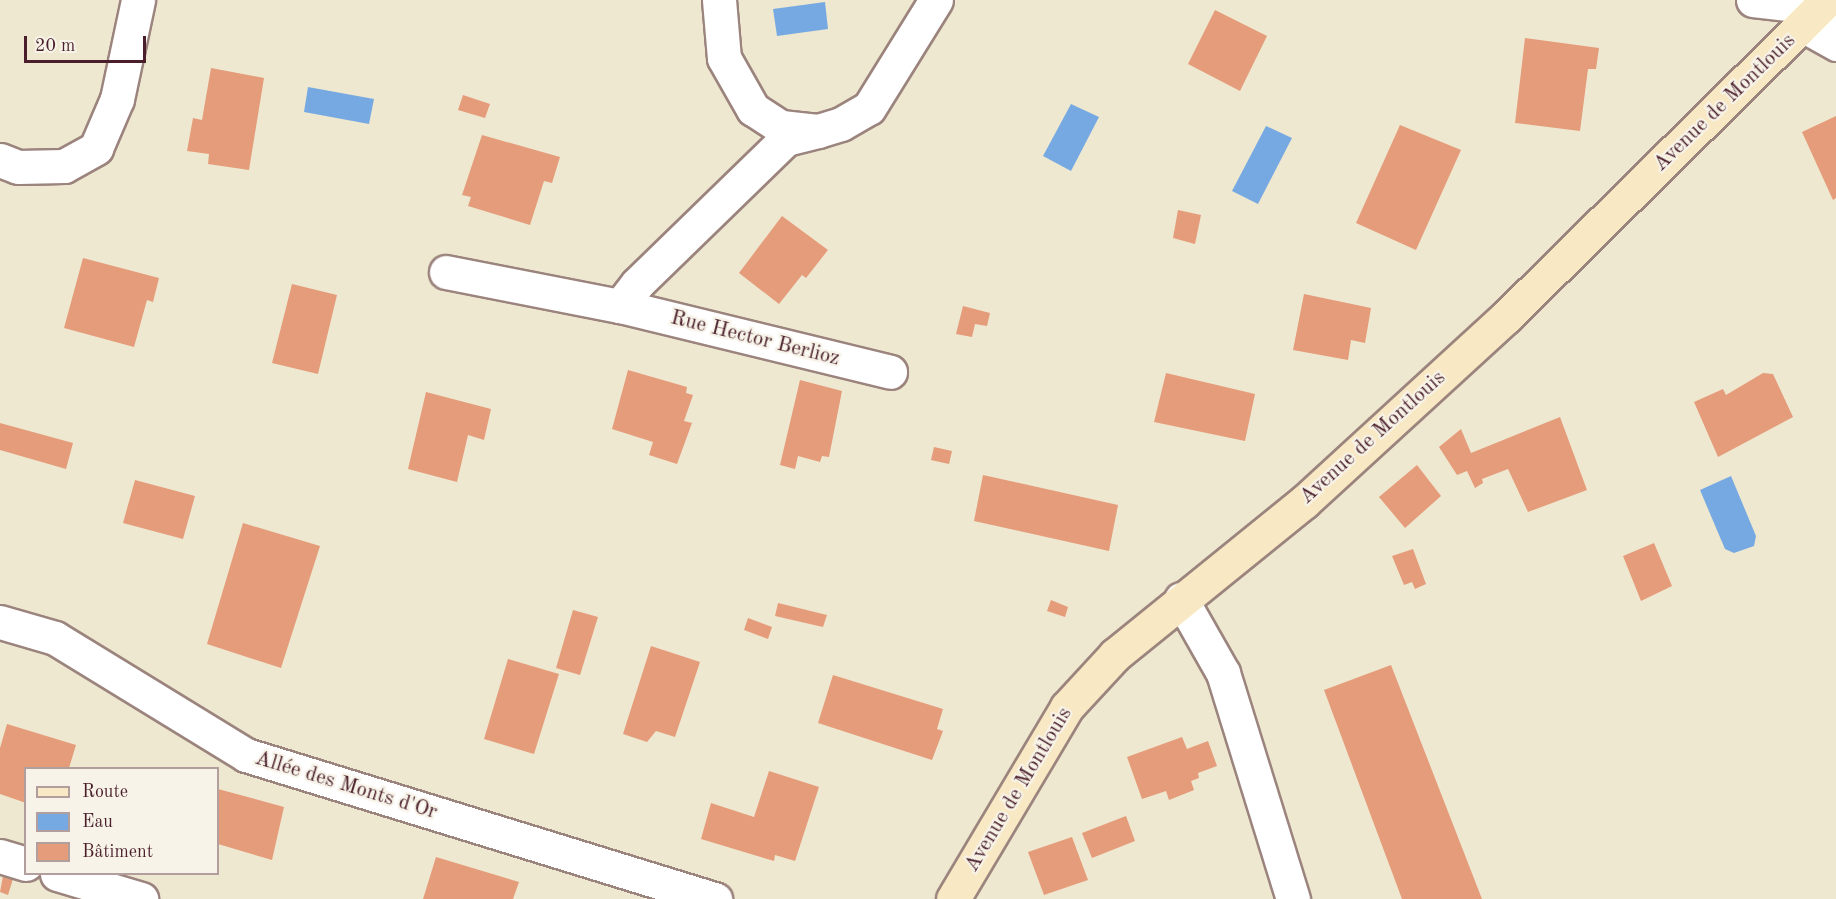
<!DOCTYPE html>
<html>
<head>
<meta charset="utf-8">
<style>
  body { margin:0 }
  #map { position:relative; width:1836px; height:899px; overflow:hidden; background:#eee8d0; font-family:"Old Standard TT",serif }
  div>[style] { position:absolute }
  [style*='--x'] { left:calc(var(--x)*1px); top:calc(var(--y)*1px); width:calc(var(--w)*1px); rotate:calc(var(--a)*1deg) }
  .water>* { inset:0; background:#76a9e2 }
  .building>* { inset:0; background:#e59c7b }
  .roads { filter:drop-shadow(2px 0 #9c847e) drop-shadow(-2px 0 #9c847e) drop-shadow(0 2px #9c847e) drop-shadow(0 -2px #9c847e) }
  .lane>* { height:24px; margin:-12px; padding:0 12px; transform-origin:12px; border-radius:12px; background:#fff }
  .street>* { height:33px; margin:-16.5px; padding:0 16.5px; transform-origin:16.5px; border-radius:16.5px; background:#fff }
  .secondary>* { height:33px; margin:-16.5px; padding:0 16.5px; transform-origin:16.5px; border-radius:16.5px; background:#f8e8c3 }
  span { translate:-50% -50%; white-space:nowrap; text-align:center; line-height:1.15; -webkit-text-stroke:4.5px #f7f3e8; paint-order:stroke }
  .street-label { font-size:21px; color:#4a1f2b }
  .legend { position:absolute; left:24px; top:767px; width:195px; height:108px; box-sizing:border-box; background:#f7f3e8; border:2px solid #b29e9c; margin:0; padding:8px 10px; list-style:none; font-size:18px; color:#4a1f2b }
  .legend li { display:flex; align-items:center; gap:12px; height:30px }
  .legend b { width:30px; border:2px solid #b29e9c }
  .scale { position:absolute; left:24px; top:36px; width:122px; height:27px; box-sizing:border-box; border:3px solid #4a1f2b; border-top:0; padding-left:8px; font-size:18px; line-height:21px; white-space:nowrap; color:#4a1f2b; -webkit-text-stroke:4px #f7f3e8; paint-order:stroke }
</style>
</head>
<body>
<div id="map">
  <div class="water">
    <div style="clip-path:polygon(825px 2px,828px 29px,777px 36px,773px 9px)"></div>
    <div style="clip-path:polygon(308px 87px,374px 99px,369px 124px,304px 112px)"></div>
    <div style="clip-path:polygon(1071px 104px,1099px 117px,1071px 171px,1043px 156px)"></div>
    <div style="clip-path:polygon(1266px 126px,1292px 138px,1258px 204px,1232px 191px)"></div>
    <div style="clip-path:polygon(1731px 476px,1756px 536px,1754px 546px,1734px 553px,1725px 549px,1700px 490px)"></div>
  </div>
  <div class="building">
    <div style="clip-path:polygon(1215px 10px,1267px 36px,1240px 91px,1188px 64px)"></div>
    <div style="clip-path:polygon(1525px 38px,1599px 48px,1596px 69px,1588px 69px,1580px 131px,1515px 123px)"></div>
    <div style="clip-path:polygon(211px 68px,264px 78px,249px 170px,208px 164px,209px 154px,187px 151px,193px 118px,202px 120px)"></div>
    <div style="clip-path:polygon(463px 95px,490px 104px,485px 118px,458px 110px)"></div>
    <div style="clip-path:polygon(1836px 116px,1836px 198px,1833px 200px,1802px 132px)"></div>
    <div style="clip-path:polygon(1400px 125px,1461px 150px,1416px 250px,1356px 223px)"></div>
    <div style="clip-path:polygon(482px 135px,560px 157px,552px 183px,544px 181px,530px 225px,468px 206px,471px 197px,462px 195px)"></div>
    <div style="clip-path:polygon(1178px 210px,1201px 215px,1195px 244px,1173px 238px)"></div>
    <div style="clip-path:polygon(782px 216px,828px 250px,806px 278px,802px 275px,779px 304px,739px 273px)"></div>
    <div style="clip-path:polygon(83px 258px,159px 278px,153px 302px,147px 300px,134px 347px,64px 328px)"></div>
    <div style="clip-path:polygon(292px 284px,337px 295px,318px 374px,272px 363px)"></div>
    <div style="clip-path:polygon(1304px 294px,1371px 308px,1365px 343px,1351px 340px,1348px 360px,1293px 350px)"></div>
    <div style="clip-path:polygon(963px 306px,990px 313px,987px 326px,975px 324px,972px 337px,956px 334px)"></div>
    <div style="clip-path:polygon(628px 370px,687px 387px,686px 393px,693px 395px,684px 421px,692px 423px,677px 464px,649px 455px,653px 442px,612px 429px)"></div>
    <div style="clip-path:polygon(1166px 373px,1255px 394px,1245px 441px,1154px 422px)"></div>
    <div style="clip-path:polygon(1763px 373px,1773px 374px,1793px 417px,1718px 457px,1694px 402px,1723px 389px,1726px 395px)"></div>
    <div style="clip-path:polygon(800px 380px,842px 391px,829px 457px,822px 456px,820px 462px,798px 456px,795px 469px,780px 465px)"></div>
    <div style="clip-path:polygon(426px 392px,491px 409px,484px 440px,468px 435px,457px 482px,408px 469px)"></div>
    <div style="clip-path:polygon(1560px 417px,1587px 490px,1528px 512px,1508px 469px,1482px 479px,1483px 483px,1475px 488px,1467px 471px,1457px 475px,1439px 447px,1461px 429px,1471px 453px)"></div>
    <div style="clip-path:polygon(0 423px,73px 443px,66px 469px,0 450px)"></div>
    <div style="clip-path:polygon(934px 447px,952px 451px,949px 464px,931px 460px)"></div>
    <div style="clip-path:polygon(1417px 465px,1441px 496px,1405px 528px,1379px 497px)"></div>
    <div style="clip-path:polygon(983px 475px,1118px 505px,1109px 551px,974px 521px)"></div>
    <div style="clip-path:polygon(135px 480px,195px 496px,183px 539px,123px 523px)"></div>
    <div style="clip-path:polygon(243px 523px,320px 546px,281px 668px,207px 644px)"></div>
    <div style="clip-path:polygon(1654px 543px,1672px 586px,1641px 601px,1623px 556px)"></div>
    <div style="clip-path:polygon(1413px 549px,1426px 584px,1415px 589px,1412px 582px,1404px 585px,1392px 556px)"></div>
    <div style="clip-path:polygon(1051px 600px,1068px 607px,1065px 617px,1047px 611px)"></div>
    <div style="clip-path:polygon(778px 603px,827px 615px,823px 627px,775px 616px)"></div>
    <div style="clip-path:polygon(573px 610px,598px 617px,580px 675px,556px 668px)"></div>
    <div style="clip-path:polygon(748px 618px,772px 627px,768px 639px,744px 630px)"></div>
    <div style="clip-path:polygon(651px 646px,700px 662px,675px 737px,656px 731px,647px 742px,623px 734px)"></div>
    <div style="clip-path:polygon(508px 659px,559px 674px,534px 754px,484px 739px)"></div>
    <div style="clip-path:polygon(1391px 665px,1482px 899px,1402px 899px,1324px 690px)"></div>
    <div style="clip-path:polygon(833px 675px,943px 709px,937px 729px,943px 731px,932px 760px,818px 723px)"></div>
    <div style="clip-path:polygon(7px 724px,76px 745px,69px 768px,26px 768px,26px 803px,0 794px,0 748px)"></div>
    <div style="clip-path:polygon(1182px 737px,1187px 749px,1208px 741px,1217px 766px,1198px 773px,1199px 778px,1191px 781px,1194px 790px,1169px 800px,1166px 791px,1142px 799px,1127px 757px)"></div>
    <div style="clip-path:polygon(769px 771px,819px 787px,795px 861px,775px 855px,774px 861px,701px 839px,711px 803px,754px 817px)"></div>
    <div style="clip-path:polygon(218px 789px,284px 807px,272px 860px,218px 844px)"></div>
    <div style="clip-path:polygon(1126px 816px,1135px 841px,1092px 858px,1082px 833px)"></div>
    <div style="clip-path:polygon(1072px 837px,1088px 880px,1044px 895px,1028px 852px)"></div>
    <div style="clip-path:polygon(436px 857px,519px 882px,513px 899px,423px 899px)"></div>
    <div style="clip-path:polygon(3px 876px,13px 879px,8px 895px,0 892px)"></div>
  </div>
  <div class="roads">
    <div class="lane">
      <div style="--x:1800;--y:29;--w:41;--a:29.1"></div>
    </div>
    <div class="street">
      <div style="--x:719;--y:0;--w:58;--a:85.1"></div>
      <div style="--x:724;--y:58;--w:59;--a:60.4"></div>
      <div style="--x:753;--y:109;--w:33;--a:33"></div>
      <div style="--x:781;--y:127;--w:37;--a:6"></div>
      <div style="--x:818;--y:131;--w:24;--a:-17"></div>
      <div style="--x:841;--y:124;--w:32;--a:-30"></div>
      <div style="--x:869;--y:108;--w:127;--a:-58.2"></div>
      <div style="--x:1753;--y:0;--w:68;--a:6.7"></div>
      <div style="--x:1821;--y:8;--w:21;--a:43"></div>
      <div style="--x:818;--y:131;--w:33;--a:166"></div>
      <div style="--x:786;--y:139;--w:208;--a:135.8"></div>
      <div style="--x:637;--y:284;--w:28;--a:128"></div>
      <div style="--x:620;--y:306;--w:278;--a:13.7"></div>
      <div style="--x:0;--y:160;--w:19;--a:21"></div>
      <div style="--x:18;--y:167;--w:46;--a:-1.2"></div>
      <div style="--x:64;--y:166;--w:37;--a:-29"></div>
      <div style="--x:96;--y:148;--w:53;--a:-66.8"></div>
      <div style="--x:117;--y:99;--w:101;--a:-78"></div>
      <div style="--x:446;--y:272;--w:177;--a:11.1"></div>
      <div style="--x:1181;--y:599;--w:85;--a:60.4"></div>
      <div style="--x:1223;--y:673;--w:237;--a:72.8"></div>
      <div style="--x:0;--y:622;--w:57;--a:16.2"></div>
      <div style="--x:55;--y:638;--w:224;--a:31.5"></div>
      <div style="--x:246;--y:755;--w:491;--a:17.1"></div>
      <div style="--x:0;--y:856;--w:27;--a:17"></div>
      <div style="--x:57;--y:874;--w:88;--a:16.6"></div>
    </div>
    <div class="secondary">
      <div style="--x:953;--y:899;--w:223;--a:-59.3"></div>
      <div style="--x:1067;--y:707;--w:71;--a:-47.3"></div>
      <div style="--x:1115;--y:655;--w:243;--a:-39"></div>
      <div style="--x:1304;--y:502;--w:274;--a:-42.5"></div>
      <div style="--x:1506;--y:317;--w:452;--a:-44.6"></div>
    </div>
  </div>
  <div class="street-label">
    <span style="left:1725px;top:103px;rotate:-44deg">Avenue de Montlouis</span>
    <span style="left:755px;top:339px;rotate:14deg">Rue Hector Berlioz</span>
    <span style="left:1373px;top:438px;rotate:-42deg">Avenue de Montlouis</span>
    <span style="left:346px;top:786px;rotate:17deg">Allée des Monts d'Or</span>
    <span style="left:1019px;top:790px;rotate:-59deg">Avenue de Montlouis</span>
  </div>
  <ul class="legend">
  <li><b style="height:8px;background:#f8e8c3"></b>Route</li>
  <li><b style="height:16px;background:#76a9e2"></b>Eau</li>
  <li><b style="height:16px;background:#e59c7b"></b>Bâtiment</li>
  </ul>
  <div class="scale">20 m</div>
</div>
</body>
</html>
